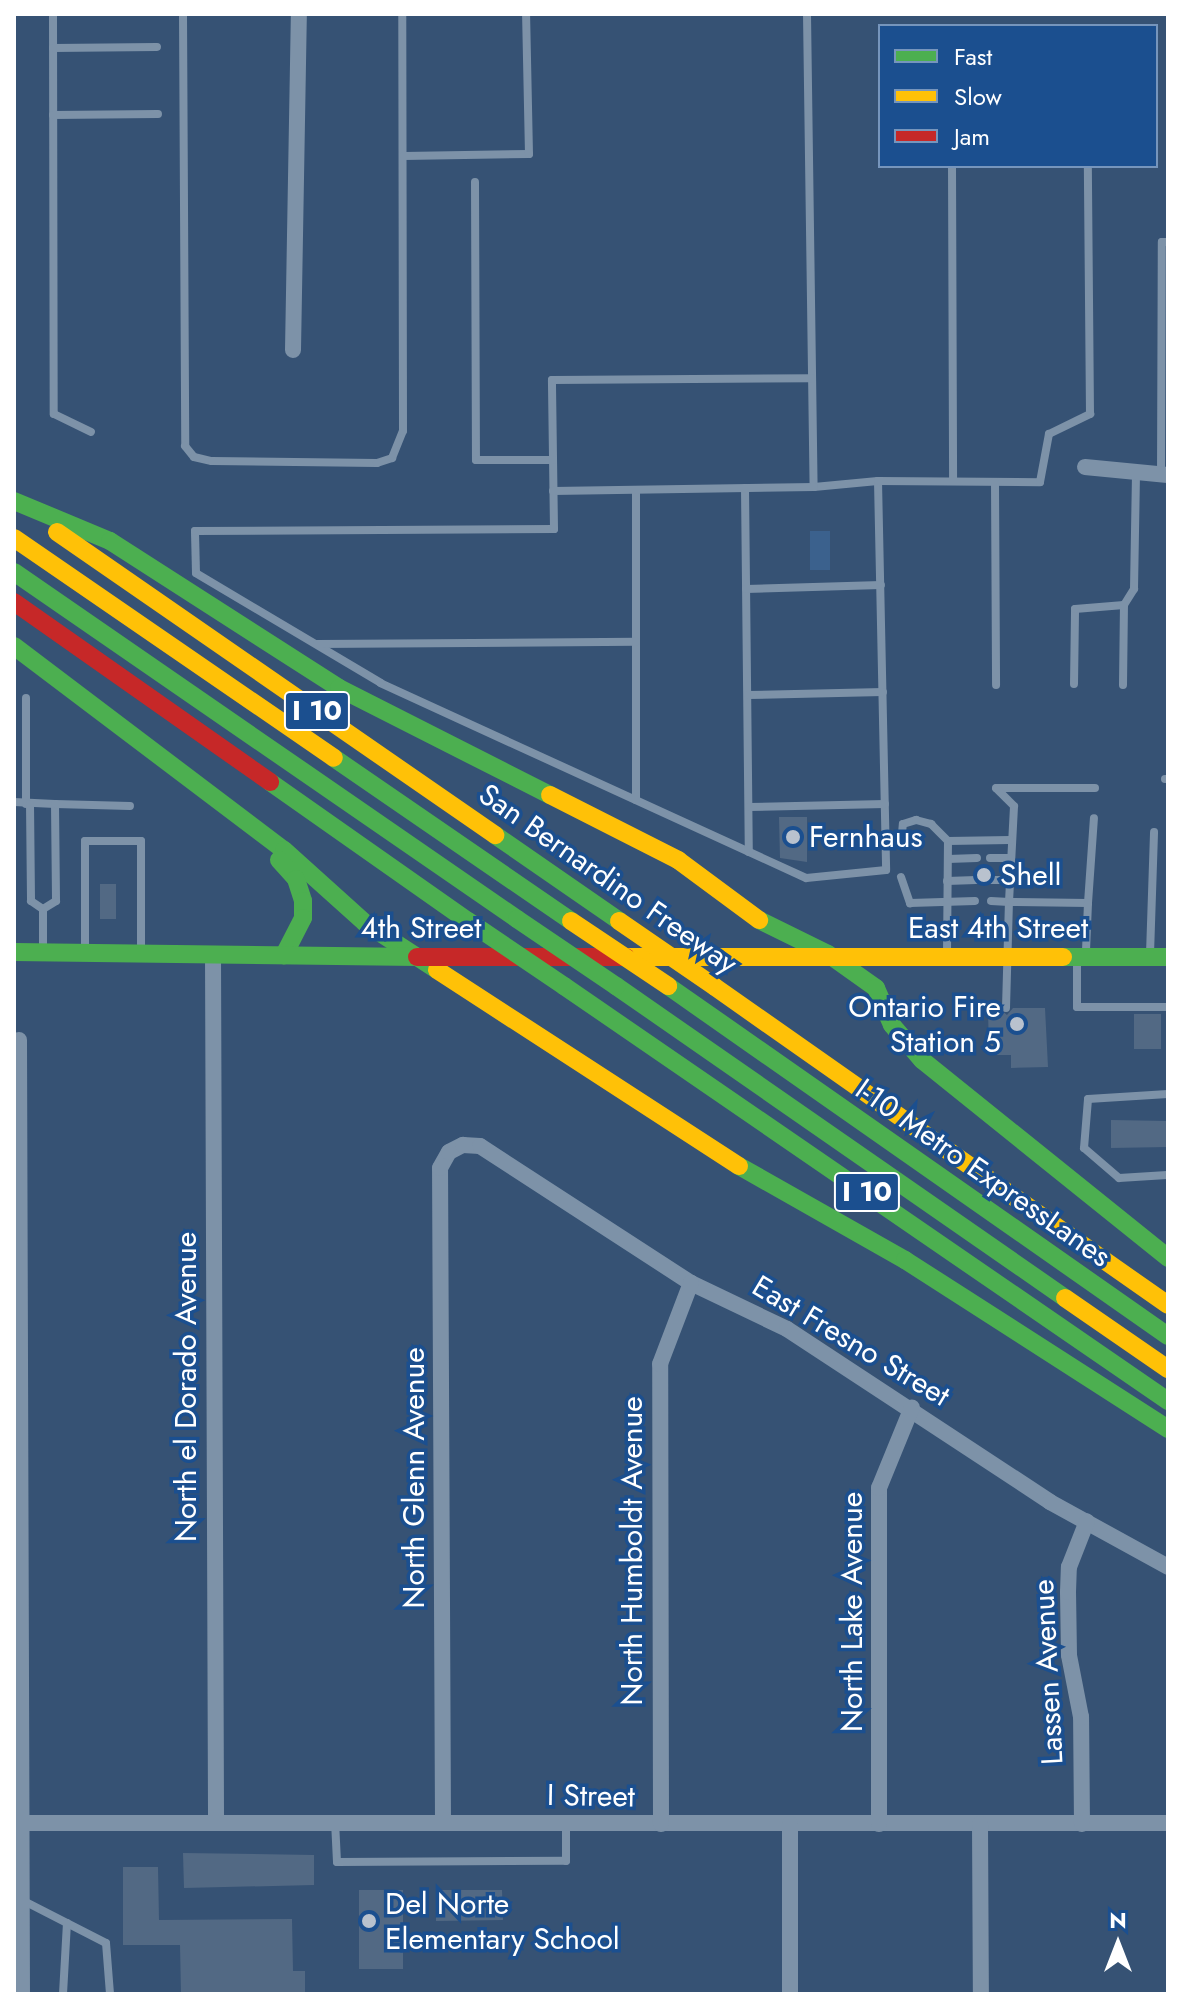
<!DOCTYPE html>
<html>
<head>
<meta charset="utf-8">
<style>
  body { margin:0 }
  #map { position:relative; width:1182px; height:2008px; overflow:hidden; background:#365274; font-family:Jost,sans-serif }
  div>[style] { position:absolute }
  [style*='--x'] { left:calc(var(--x)*1px); top:calc(var(--y)*1px); width:calc(var(--w)*1px); rotate:calc(var(--a)*1deg) }
  .water>* { inset:0; background:#3b618d }
  .building>* { inset:0; background:#526984 }
  .lane>* { height:8px; margin:-4px; padding:0 4px; transform-origin:4px; border-radius:4px; background:#7d92a8 }
  .street>* { height:16px; margin:-8px; padding:0 8px; transform-origin:8px; border-radius:8px; background:#7d92a8 }
  .fast>* { height:18px; margin:-9px; padding:0 9px; transform-origin:9px; border-radius:9px; background:#4caf50 }
  .slow>* { height:18px; margin:-9px; padding:0 9px; transform-origin:9px; border-radius:9px; background:#ffc107 }
  .jam>* { height:18px; margin:-9px; padding:0 9px; transform-origin:9px; border-radius:9px; background:#c62828 }
  .fast-bridge>* { height:18px; margin:-9px; padding:0 9px; transform-origin:9px; border-radius:9px; background:#4caf50 }
  .slow-bridge>* { height:18px; margin:-9px; padding:0 9px; transform-origin:9px; border-radius:9px; background:#ffc107 }
  .dots>* { width:22px; height:22px; translate:-50% -50%; box-sizing:border-box; border:4px solid #1b4f8f; border-radius:50% }
  span { translate:-50% -50%; white-space:nowrap; text-align:center; line-height:1.15; -webkit-text-stroke:7px #1b4f8f; paint-order:stroke }
  .shield-label span { padding:2px 6px; background:#1b4f8f; border:2px solid; border-radius:6px; -webkit-text-stroke-width:0 }
  .shield-label { font-size:28px; color:#fff; font-weight:700 }
  .poi-label { font-size:30px; color:#fff }
  .left { translate:0 -50%; text-align:left }
  .right { translate:-100% -50%; text-align:right }
  .street-label { font-size:30px; color:#fff }
  .frame { position:absolute; inset:0; border:16px solid #fff; pointer-events:none }
  .legend { position:absolute; left:878px; top:24px; width:280px; height:144px; box-sizing:border-box; background:#1b4f8f; border:2px solid #7695bc; margin:0; padding:10px 14px; list-style:none; font-size:24px; color:#fff }
  .legend li { display:flex; align-items:center; gap:16px; height:40px }
  .legend b { width:40px; border:2px solid #7695bc }
  .north { position:absolute; left:1078px; top:1904px; width:80px; height:80px; -webkit-text-stroke:6px #1b4f8f; paint-order:stroke; rotate:0deg; font-size:22px; font-weight:700; line-height:32px; text-align:center; color:#fff }
  .north::after { content:''; display:block; margin:auto; width:28px; height:36px; background:#fff; clip-path:polygon(50% 0,100% 100%,50% 72%,0 100%) }
</style>
</head>
<body>
<div id="map">
  <div class="water">
    <div style="clip-path:polygon(810px 531px,830px 531px,830px 570px,810px 570px)"></div>
  </div>
  <div class="building">
    <div style="clip-path:polygon(779px 817px,807px 817px,807px 862px,780px 858px)"></div>
    <div style="clip-path:polygon(100px 884px,116px 884px,116px 919px,100px 919px)"></div>
    <div style="clip-path:polygon(999px 1008px,1007px 1015px,1013px 1008px,1045px 1008px,1048px 1067px,1011px 1068px,1011px 1055px,989px 1055px,988px 1009px)"></div>
    <div style="clip-path:polygon(1134px 1014px,1161px 1014px,1161px 1049px,1134px 1049px)"></div>
    <div style="clip-path:polygon(1111px 1120px,1168px 1121px,1168px 1147px,1111px 1148px)"></div>
    <div style="clip-path:polygon(183px 1853px,314px 1855px,314px 1885px,184px 1888px)"></div>
    <div style="clip-path:polygon(123px 1867px,158px 1867px,159px 1920px,292px 1919px,293px 1971px,305px 1971px,305px 1994px,181px 1994px,180px 1945px,123px 1945px)"></div>
    <div style="clip-path:polygon(359px 1890px,403px 1890px,403px 1969px,359px 1969px)"></div>
    <div style="clip-path:polygon(436px 1890px,502px 1890px,503px 1920px,436px 1921px)"></div>
  </div>
  <div class="lane">
    <div style="--x:53;--y:14;--w:400;--a:89.9"></div>
    <div style="--x:54;--y:414;--w:41;--a:25.9"></div>
    <div style="--x:183;--y:14;--w:432;--a:89.7"></div>
    <div style="--x:185;--y:446;--w:14;--a:51"></div>
    <div style="--x:194;--y:457;--w:18;--a:13"></div>
    <div style="--x:212;--y:461;--w:165;--a:0.7"></div>
    <div style="--x:377;--y:463;--w:16;--a:-18"></div>
    <div style="--x:392;--y:458;--w:29;--a:-68"></div>
    <div style="--x:403;--y:431;--w:417;--a:-90.1"></div>
    <div style="--x:807;--y:14;--w:473;--a:89.2"></div>
    <div style="--x:814;--y:487;--w:64;--a:-5.4"></div>
    <div style="--x:878;--y:481;--w:389;--a:88.8"></div>
    <div style="--x:886;--y:870;--w:80;--a:174.3"></div>
    <div style="--x:806;--y:878;--w:468;--a:-155.4"></div>
    <div style="--x:381;--y:683;--w:215;--a:-149.3"></div>
    <div style="--x:196;--y:573;--w:42;--a:-91.4"></div>
    <div style="--x:195;--y:531;--w:359;--a:-0.3"></div>
    <div style="--x:554;--y:529;--w:149;--a:-90.8"></div>
    <div style="--x:552;--y:380;--w:260;--a:-0.4"></div>
    <div style="--x:53;--y:48;--w:104;--a:-0.6"></div>
    <div style="--x:53;--y:115;--w:105;--a:-0.5"></div>
    <div style="--x:404;--y:156;--w:125;--a:-0.9"></div>
    <div style="--x:529;--y:154;--w:140;--a:-91.2"></div>
    <div style="--x:952;--y:166;--w:315;--a:89.8"></div>
    <div style="--x:475;--y:182;--w:278;--a:89.8"></div>
    <div style="--x:476;--y:460;--w:77;--a:0"></div>
    <div style="--x:1161;--y:474;--w:232;--a:-89.8"></div>
    <div style="--x:1162;--y:242;--w:6;--a:0"></div>
    <div style="--x:878;--y:481;--w:162;--a:0.4"></div>
    <div style="--x:1040;--y:482;--w:49;--a:-79.4"></div>
    <div style="--x:1049;--y:434;--w:46;--a:-26"></div>
    <div style="--x:1090;--y:414;--w:248;--a:-90.5"></div>
    <div style="--x:995;--y:482;--w:203;--a:89.7"></div>
    <div style="--x:745;--y:488;--w:364;--a:89.4"></div>
    <div style="--x:636;--y:490;--w:310;--a:90"></div>
    <div style="--x:553;--y:491;--w:261;--a:-0.9"></div>
    <div style="--x:746;--y:589;--w:135;--a:-1.7"></div>
    <div style="--x:317;--y:644;--w:319;--a:-0.4"></div>
    <div style="--x:1074;--y:684;--w:75;--a:-89.2"></div>
    <div style="--x:1075;--y:609;--w:49;--a:-4.7"></div>
    <div style="--x:1124;--y:605;--w:19;--a:-58"></div>
    <div style="--x:1134;--y:589;--w:115;--a:-89"></div>
    <div style="--x:1123;--y:685;--w:80;--a:-89.3"></div>
    <div style="--x:748;--y:695;--w:135;--a:-1.3"></div>
    <div style="--x:1165;--y:779;--w:3;--a:0"></div>
    <div style="--x:996;--y:788;--w:99;--a:0"></div>
    <div style="--x:14;--y:802;--w:41;--a:2.8"></div>
    <div style="--x:55;--y:804;--w:97;--a:89.4"></div>
    <div style="--x:56;--y:901;--w:15;--a:148"></div>
    <div style="--x:26;--y:804;--w:106;--a:-90"></div>
    <div style="--x:30;--y:804;--w:97;--a:89.4"></div>
    <div style="--x:31;--y:901;--w:14;--a:34"></div>
    <div style="--x:55;--y:804;--w:75;--a:1.5"></div>
    <div style="--x:749;--y:807;--w:136;--a:-1.3"></div>
    <div style="--x:901;--y:845;--w:21;--a:-85"></div>
    <div style="--x:903;--y:824;--w:14;--a:-17"></div>
    <div style="--x:916;--y:820;--w:16;--a:15"></div>
    <div style="--x:931;--y:824;--w:24;--a:45"></div>
    <div style="--x:990;--y:858;--w:21;--a:0"></div>
    <div style="--x:948;--y:859;--w:29;--a:-2"></div>
    <div style="--x:901;--y:877;--w:28;--a:71"></div>
    <div style="--x:910;--y:903;--w:65;--a:-1.8"></div>
    <div style="--x:990;--y:880;--w:21;--a:0"></div>
    <div style="--x:947;--y:881;--w:29;--a:-2"></div>
    <div style="--x:991;--y:901;--w:18;--a:3"></div>
    <div style="--x:1009;--y:902;--w:96;--a:-87"></div>
    <div style="--x:1014;--y:806;--w:25;--a:-135"></div>
    <div style="--x:1088;--y:903;--w:85;--a:-86"></div>
    <div style="--x:43;--y:951;--w:42;--a:-90"></div>
    <div style="--x:85;--y:952;--w:111;--a:-90"></div>
    <div style="--x:85;--y:841;--w:56;--a:0"></div>
    <div style="--x:141;--y:841;--w:111;--a:90"></div>
    <div style="--x:947;--y:954;--w:113;--a:-89.5"></div>
    <div style="--x:948;--y:841;--w:62;--a:-0.9"></div>
    <div style="--x:1150;--y:954;--w:122;--a:-88.1"></div>
    <div style="--x:1077;--y:961;--w:46;--a:90"></div>
    <div style="--x:1077;--y:1007;--w:91;--a:0"></div>
    <div style="--x:1006;--y:1008;--w:106;--a:-88.4"></div>
    <div style="--x:1009;--y:902;--w:79;--a:0.7"></div>
    <div style="--x:1088;--y:903;--w:48;--a:92.4"></div>
    <div style="--x:1167;--y:1175;--w:48;--a:176.4"></div>
    <div style="--x:1119;--y:1178;--w:46;--a:-139.4"></div>
    <div style="--x:1084;--y:1148;--w:49;--a:-85.3"></div>
    <div style="--x:1088;--y:1099;--w:80;--a:-3.6"></div>
    <div style="--x:335;--y:1821;--w:41;--a:87.2"></div>
    <div style="--x:337;--y:1862;--w:229;--a:-0.3"></div>
    <div style="--x:566;--y:1861;--w:37;--a:-90"></div>
    <div style="--x:22;--y:1900;--w:94;--a:27.1"></div>
    <div style="--x:106;--y:1943;--w:51;--a:85.5"></div>
    <div style="--x:63;--y:1994;--w:71;--a:-86.8"></div>
  </div>
  <div class="street">
    <div style="--x:293;--y:350;--w:336;--a:-89"></div>
    <div style="--x:1085;--y:467;--w:83;--a:5.5"></div>
    <div style="--x:213;--y:954;--w:866;--a:89.8"></div>
    <div style="--x:19;--y:1040;--w:954;--a:89.82"></div>
    <div style="--x:443;--y:1822;--w:654;--a:-90.26"></div>
    <div style="--x:440;--y:1168;--w:18;--a:-61"></div>
    <div style="--x:449;--y:1152;--w:16;--a:-27"></div>
    <div style="--x:463;--y:1145;--w:17;--a:3"></div>
    <div style="--x:480;--y:1146;--w:252;--a:33"></div>
    <div style="--x:691;--y:1283;--w:106;--a:25.6"></div>
    <div style="--x:787;--y:1329;--w:315;--a:33.3"></div>
    <div style="--x:1050;--y:1502;--w:135;--a:28.8"></div>
    <div style="--x:14;--y:1823;--w:1154;--a:0"></div>
    <div style="--x:661;--y:1824;--w:460;--a:-90.1"></div>
    <div style="--x:660;--y:1364;--w:87;--a:-69.1"></div>
    <div style="--x:790;--y:1824;--w:170;--a:90"></div>
    <div style="--x:879;--y:1824;--w:336;--a:-90"></div>
    <div style="--x:879;--y:1488;--w:87;--a:-67.8"></div>
    <div style="--x:980;--y:1824;--w:170;--a:89.7"></div>
    <div style="--x:1082;--y:1824;--w:107;--a:-90.5"></div>
    <div style="--x:1081;--y:1717;--w:63;--a:-101"></div>
    <div style="--x:1069;--y:1655;--w:63;--a:-90.9"></div>
    <div style="--x:1068;--y:1592;--w:25;--a:-88"></div>
    <div style="--x:1069;--y:1567;--w:49;--a:-68.6"></div>
  </div>
  <div class="fast">
    <div style="--x:14;--y:501;--w:104;--a:22.6"></div>
    <div style="--x:110;--y:541;--w:272;--a:32.7"></div>
    <div style="--x:339;--y:688;--w:237;--a:26.9"></div>
    <div style="--x:14;--y:572;--w:611;--a:34.6"></div>
    <div style="--x:14;--y:646;--w:338;--a:37.1"></div>
    <div style="--x:284;--y:850;--w:109;--a:42"></div>
    <div style="--x:365;--y:923;--w:86;--a:33.1"></div>
    <div style="--x:334;--y:758;--w:288;--a:34.5"></div>
    <div style="--x:270;--y:782;--w:242;--a:35.1"></div>
    <div style="--x:495;--y:835;--w:151;--a:34.7"></div>
    <div style="--x:279;--y:860;--w:25;--a:48"></div>
    <div style="--x:296;--y:879;--w:23;--a:72"></div>
    <div style="--x:303;--y:901;--w:17;--a:90"></div>
    <div style="--x:303;--y:918;--w:42;--a:117.2"></div>
    <div style="--x:759;--y:920;--w:77;--a:26.2"></div>
    <div style="--x:828;--y:954;--w:59;--a:35.3"></div>
    <div style="--x:876;--y:988;--w:40;--a:66.6"></div>
    <div style="--x:892;--y:1025;--w:46;--a:49.4"></div>
    <div style="--x:922;--y:1060;--w:316;--a:38.8"></div>
    <div style="--x:14;--y:952;--w:403;--a:0.7"></div>
    <div style="--x:1063;--y:957;--w:105;--a:0"></div>
    <div style="--x:564;--y:986;--w:733;--a:34.49"></div>
    <div style="--x:616;--y:986;--w:547;--a:34.79"></div>
    <div style="--x:668;--y:986;--w:610;--a:34.99"></div>
    <div style="--x:739;--y:1166;--w:191;--a:29.5"></div>
    <div style="--x:905;--y:1260;--w:313;--a:32.7"></div>
  </div>
  <div class="slow">
    <div style="--x:57;--y:532;--w:533;--a:34.67"></div>
    <div style="--x:14;--y:538;--w:388;--a:34.5"></div>
    <div style="--x:550;--y:795;--w:144;--a:26.9"></div>
    <div style="--x:678;--y:860;--w:101;--a:36.5"></div>
    <div style="--x:626;--y:957;--w:437;--a:0"></div>
    <div style="--x:437;--y:970;--w:360;--a:33"></div>
    <div style="--x:715;--y:987;--w:553;--a:35.07"></div>
    <div style="--x:1065;--y:1298;--w:125;--a:34.6"></div>
  </div>
  <div class="jam">
    <div style="--x:14;--y:602;--w:313;--a:35.1"></div>
    <div style="--x:417;--y:957;--w:209;--a:0"></div>
  </div>
  <div class="fast-bridge">
    <div style="--x:517;--y:919;--w:120;--a:34.1"></div>
    <div style="--x:468;--y:921;--w:116;--a:34.1"></div>
  </div>
  <div class="slow-bridge">
    <div style="--x:571;--y:921;--w:117;--a:33.8"></div>
    <div style="--x:619;--y:921;--w:116;--a:34.5"></div>
  </div>
  <div class="dots">
    <div style="left:793px;top:837px;background:#b9c2ce"></div>
    <div style="left:984px;top:875px;background:#b9c2ce"></div>
    <div style="left:1017px;top:1024px;background:#b9c2ce"></div>
    <div style="left:369px;top:1921px;background:#b9c2ce"></div>
  </div>
  <div class="shield-label">
    <span style="left:317px;top:711px">I 10</span>
    <span style="left:867px;top:1192px">I 10</span>
  </div>
  <div class="poi-label">
    <span class="left" style="left:809px;top:837px">Fernhaus</span>
    <span class="left" style="left:1000px;top:875px">Shell</span>
    <span class="right" style="left:1001px;top:1024px">Ontario Fire<br>Station 5</span>
    <span class="left" style="left:385px;top:1921px">Del Norte<br>Elementary School</span>
  </div>
  <div class="street-label">
    <span style="left:608px;top:879px;rotate:35deg">San Bernardino Freeway</span>
    <span style="left:421px;top:928px">4th Street</span>
    <span style="left:998px;top:928px">East 4th Street</span>
    <span style="left:983px;top:1173px;rotate:35deg">I-10 Metro ExpressLanes</span>
    <span style="left:851px;top:1341px;rotate:31deg">East Fresno Street</span>
    <span style="left:186px;top:1387px;rotate:-90deg">North el Dorado Avenue</span>
    <span style="left:414px;top:1478px;rotate:-90deg">North Glenn Avenue</span>
    <span style="left:632px;top:1551px;rotate:-90deg">North Humboldt Avenue</span>
    <span style="left:852px;top:1612px;rotate:-90deg">North Lake Avenue</span>
    <span style="left:1048px;top:1672px;rotate:-93deg">Lassen Avenue</span>
    <span style="left:591px;top:1796px;rotate:1deg">I Street</span>
  </div>
  <div class="frame"></div>
  <ul class="legend">
  <li><b style="height:10px;background:#4caf50"></b>Fast</li>
  <li><b style="height:10px;background:#ffc107"></b>Slow</li>
  <li><b style="height:10px;background:#c62828"></b>Jam</li>
  </ul>
  <div class="north">N</div>
</div>
</body>
</html>
